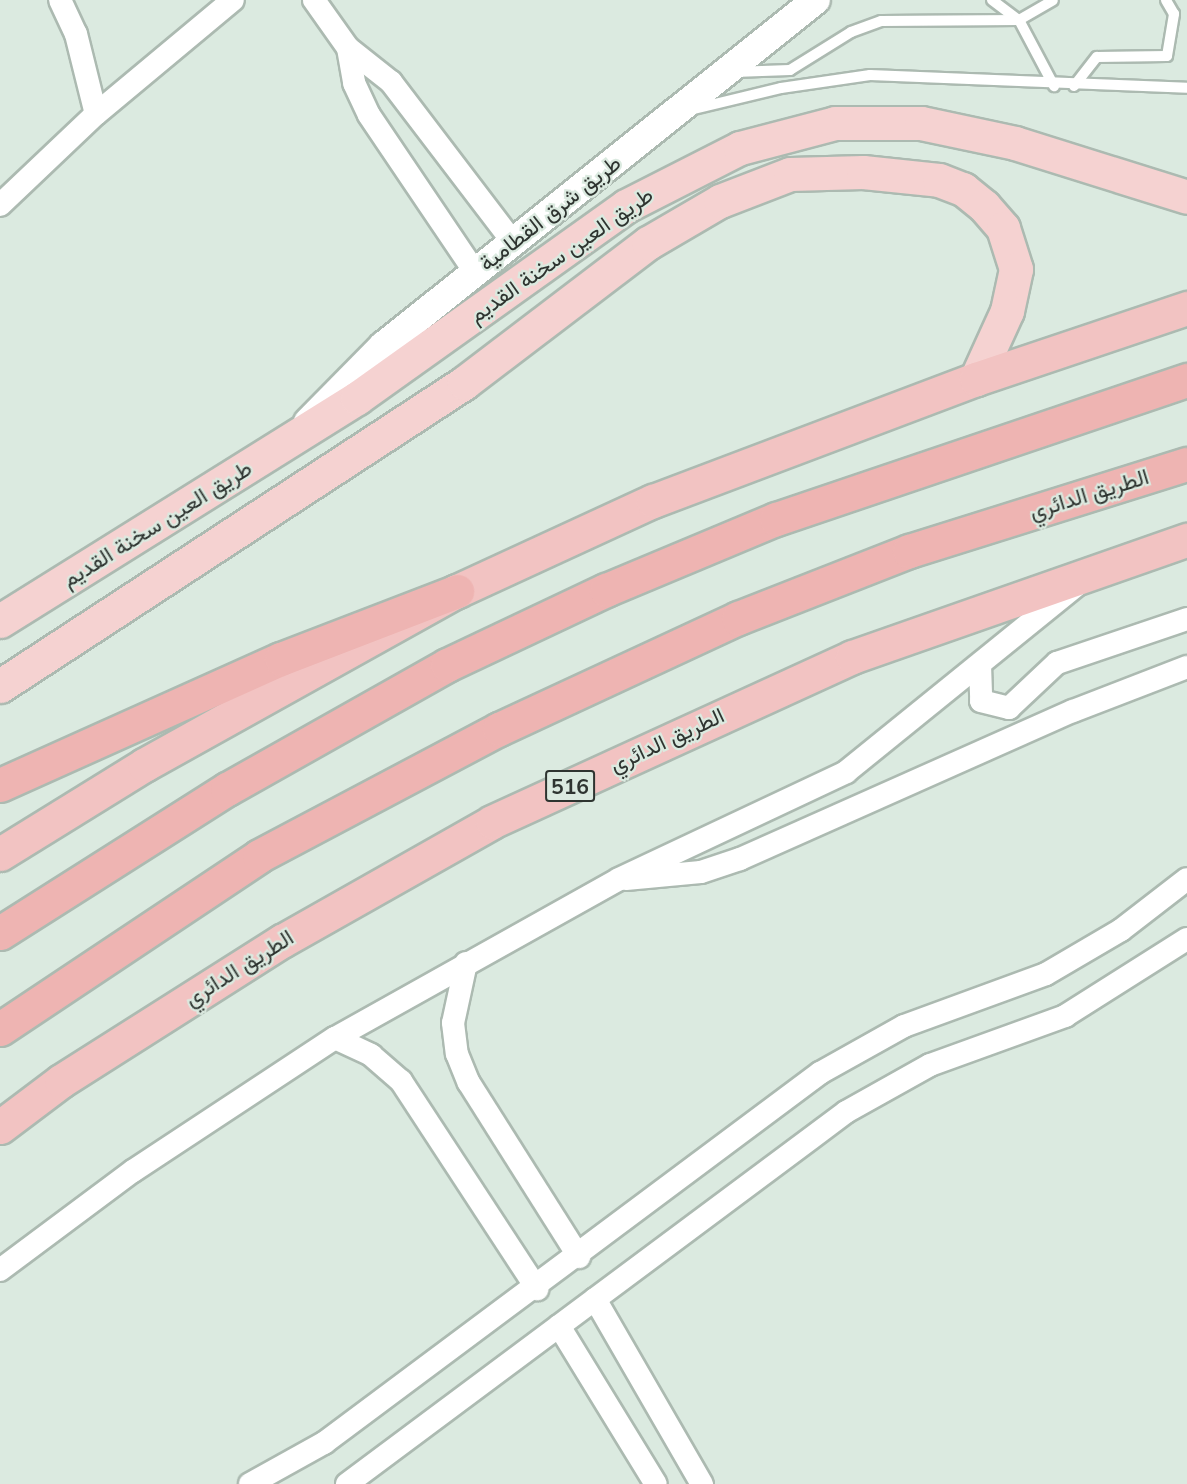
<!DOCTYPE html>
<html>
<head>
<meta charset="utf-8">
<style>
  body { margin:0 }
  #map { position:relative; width:1187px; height:1484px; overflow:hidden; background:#dbeae0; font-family:Mulish,Vazirmatn,sans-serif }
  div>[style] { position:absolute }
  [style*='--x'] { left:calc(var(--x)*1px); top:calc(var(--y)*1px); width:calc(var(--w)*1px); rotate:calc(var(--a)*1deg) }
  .roads { filter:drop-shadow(2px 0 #acbab1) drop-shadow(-2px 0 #acbab1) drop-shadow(0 2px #acbab1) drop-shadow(0 -2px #acbab1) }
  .service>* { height:10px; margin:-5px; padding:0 5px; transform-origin:5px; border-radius:5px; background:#fff }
  .minor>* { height:22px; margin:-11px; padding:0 11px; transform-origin:11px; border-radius:11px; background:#fff }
  .tertiary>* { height:28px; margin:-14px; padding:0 14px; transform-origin:14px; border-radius:14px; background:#fff }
  .primary>* { height:33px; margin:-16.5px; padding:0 16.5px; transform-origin:16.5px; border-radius:16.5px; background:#f5d2d1 }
  .trunk>* { height:33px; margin:-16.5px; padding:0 16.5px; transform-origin:16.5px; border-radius:16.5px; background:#f2c3c2 }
  .motorway>* { height:33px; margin:-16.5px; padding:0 16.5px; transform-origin:16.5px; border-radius:16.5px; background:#eeb4b2 }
  span { translate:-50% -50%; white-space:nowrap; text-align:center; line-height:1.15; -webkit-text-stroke:4.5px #dbeae0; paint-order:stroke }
  .shield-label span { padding:2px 4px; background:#dbeae0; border:2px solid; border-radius:4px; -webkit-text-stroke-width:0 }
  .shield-label { font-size:21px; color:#2e3430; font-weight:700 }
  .street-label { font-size:22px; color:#2e3430 }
</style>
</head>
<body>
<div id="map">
  <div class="roads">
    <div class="service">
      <div style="--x:992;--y:0;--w:34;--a:37"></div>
      <div style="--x:1019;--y:20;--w:75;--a:62.1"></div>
      <div style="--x:734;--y:72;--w:56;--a:-2"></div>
      <div style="--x:790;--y:70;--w:72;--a:-31.9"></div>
      <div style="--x:851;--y:32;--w:32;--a:-20"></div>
      <div style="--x:881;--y:21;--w:138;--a:-0.4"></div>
      <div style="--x:1019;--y:20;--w:39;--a:-30"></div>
      <div style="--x:1074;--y:86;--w:37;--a:-52"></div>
      <div style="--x:1097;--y:57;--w:70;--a:-0.8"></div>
      <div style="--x:1167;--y:56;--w:43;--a:-80.5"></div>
      <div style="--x:1174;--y:14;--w:16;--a:-120"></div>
      <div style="--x:694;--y:109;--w:89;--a:-13.6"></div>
      <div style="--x:781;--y:88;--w:90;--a:-8.3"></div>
      <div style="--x:870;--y:75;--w:317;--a:2.3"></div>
    </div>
    <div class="minor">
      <div style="--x:60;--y:0;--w:38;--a:65"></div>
      <div style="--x:76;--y:34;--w:82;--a:76"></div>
      <div style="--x:314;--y:0;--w:59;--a:54.7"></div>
      <div style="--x:348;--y:48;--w:55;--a:38.3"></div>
      <div style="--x:391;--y:82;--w:201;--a:52.7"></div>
      <div style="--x:348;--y:48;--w:36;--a:80"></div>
      <div style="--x:354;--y:83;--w:35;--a:65"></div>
      <div style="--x:369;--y:115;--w:189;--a:56"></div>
      <div style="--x:0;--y:205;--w:132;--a:-43.5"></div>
      <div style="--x:96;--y:114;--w:178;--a:-39.8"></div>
      <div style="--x:980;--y:665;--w:36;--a:88"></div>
      <div style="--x:981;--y:701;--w:29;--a:14"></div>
      <div style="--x:1009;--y:708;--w:66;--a:-43.2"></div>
      <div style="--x:1057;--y:663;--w:137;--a:-18.7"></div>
      <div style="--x:626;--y:879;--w:75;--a:-5.3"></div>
      <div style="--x:701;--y:872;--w:41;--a:-18.4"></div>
      <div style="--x:740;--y:859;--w:364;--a:-24"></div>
      <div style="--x:1073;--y:711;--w:122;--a:-21.1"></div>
      <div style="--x:466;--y:963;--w:61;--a:102.2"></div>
      <div style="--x:453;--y:1023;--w:31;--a:83"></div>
      <div style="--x:457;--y:1054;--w:31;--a:68"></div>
      <div style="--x:469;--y:1083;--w:206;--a:57.7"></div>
      <div style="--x:335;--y:1038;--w:40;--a:25"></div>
      <div style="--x:371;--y:1055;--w:40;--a:41"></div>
      <div style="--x:401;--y:1081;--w:249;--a:56.8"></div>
      <div style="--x:0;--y:1270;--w:166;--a:-36.7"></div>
      <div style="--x:133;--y:1171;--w:242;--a:-33.4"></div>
      <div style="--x:335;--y:1038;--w:325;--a:-29.2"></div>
      <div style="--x:619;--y:879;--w:251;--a:-25.2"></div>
      <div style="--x:846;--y:772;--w:299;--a:-39"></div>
      <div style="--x:595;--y:1299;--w:214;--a:60"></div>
      <div style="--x:559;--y:1326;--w:185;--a:58.5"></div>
      <div style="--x:250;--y:1484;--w:85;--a:-29"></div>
      <div style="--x:324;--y:1443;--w:619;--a:-36.72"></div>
      <div style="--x:820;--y:1073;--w:96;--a:-29.2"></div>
      <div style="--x:904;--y:1026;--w:151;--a:-20.1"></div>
      <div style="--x:1046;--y:974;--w:87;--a:-30.4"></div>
      <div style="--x:1121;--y:930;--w:83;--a:-37.7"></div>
      <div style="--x:347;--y:1484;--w:622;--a:-36.7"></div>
      <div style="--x:846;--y:1112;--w:96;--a:-29.2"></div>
      <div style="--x:930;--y:1065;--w:144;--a:-19.9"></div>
      <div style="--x:1065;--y:1016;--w:144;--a:-32.3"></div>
    </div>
    <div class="tertiary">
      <div style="--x:308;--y:422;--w:107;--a:-45.4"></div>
      <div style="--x:383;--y:346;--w:554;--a:-38.63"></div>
    </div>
    <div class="primary">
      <div style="--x:0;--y:621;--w:421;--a:-32"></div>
      <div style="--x:357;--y:398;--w:330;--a:-35.5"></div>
      <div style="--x:626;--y:206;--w:128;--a:-27"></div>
      <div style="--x:740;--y:148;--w:98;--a:-14.7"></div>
      <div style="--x:835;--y:123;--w:86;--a:0"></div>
      <div style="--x:921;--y:123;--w:96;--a:12"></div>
      <div style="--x:1015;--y:143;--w:180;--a:17.4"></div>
      <div style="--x:0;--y:686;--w:554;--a:-33.15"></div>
      <div style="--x:464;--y:383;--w:231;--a:-37.3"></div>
      <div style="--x:648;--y:243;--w:83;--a:-30.3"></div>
      <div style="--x:720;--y:201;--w:75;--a:-21.1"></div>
      <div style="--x:790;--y:174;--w:73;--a:-1.6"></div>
      <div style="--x:863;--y:172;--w:76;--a:6"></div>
      <div style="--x:939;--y:180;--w:26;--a:21"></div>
      <div style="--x:963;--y:189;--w:27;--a:39"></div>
      <div style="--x:984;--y:206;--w:29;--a:49"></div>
      <div style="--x:1003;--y:228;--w:43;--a:72.4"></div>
      <div style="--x:1016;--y:269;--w:43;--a:102.1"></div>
      <div style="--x:1007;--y:311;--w:75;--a:114.5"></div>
    </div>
    <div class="trunk">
      <div style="--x:0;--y:854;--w:169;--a:-31.7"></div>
      <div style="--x:144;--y:765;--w:358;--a:-29.1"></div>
      <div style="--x:457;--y:591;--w:216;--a:-24.7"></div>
      <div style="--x:653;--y:501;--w:345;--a:-20.7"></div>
      <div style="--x:976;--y:379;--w:223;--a:-18.6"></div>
      <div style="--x:0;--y:1127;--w:76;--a:-37"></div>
      <div style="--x:61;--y:1081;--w:262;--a:-32.4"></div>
      <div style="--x:282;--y:941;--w:241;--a:-29.5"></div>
      <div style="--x:492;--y:822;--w:396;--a:-24.6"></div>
      <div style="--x:852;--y:657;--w:355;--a:-19.3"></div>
    </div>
    <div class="motorway">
      <div style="--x:0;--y:785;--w:308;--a:-24.2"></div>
      <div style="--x:281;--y:659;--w:189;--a:-21.1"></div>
      <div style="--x:0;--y:933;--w:269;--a:-32.4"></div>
      <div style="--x:227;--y:789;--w:253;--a:-29.4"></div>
      <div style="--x:447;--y:665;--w:176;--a:-25.3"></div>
      <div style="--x:606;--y:590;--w:184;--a:-22.7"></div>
      <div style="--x:776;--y:519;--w:434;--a:-18.7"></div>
      <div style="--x:0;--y:1029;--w:311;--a:-33.7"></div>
      <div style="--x:259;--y:856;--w:272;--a:-27.9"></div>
      <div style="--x:499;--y:729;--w:264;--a:-24.9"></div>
      <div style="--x:738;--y:618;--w:184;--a:-21.4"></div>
      <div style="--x:909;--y:551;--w:291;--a:-17.4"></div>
    </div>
  </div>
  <div class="shield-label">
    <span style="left:570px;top:786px">516</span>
  </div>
  <div class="street-label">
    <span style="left:550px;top:213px;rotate:-38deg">طريق شرق القطامية</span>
    <span style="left:561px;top:255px;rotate:-35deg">طريق العين سخنة القديم</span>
    <span style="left:1089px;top:494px;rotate:-17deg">الطريق الدائري</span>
    <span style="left:157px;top:524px;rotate:-32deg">طريق العين سخنة القديم</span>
    <span style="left:667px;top:740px;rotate:-25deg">الطريق الدائري</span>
    <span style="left:239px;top:968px;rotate:-32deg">الطريق الدائري</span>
  </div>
</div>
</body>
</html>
